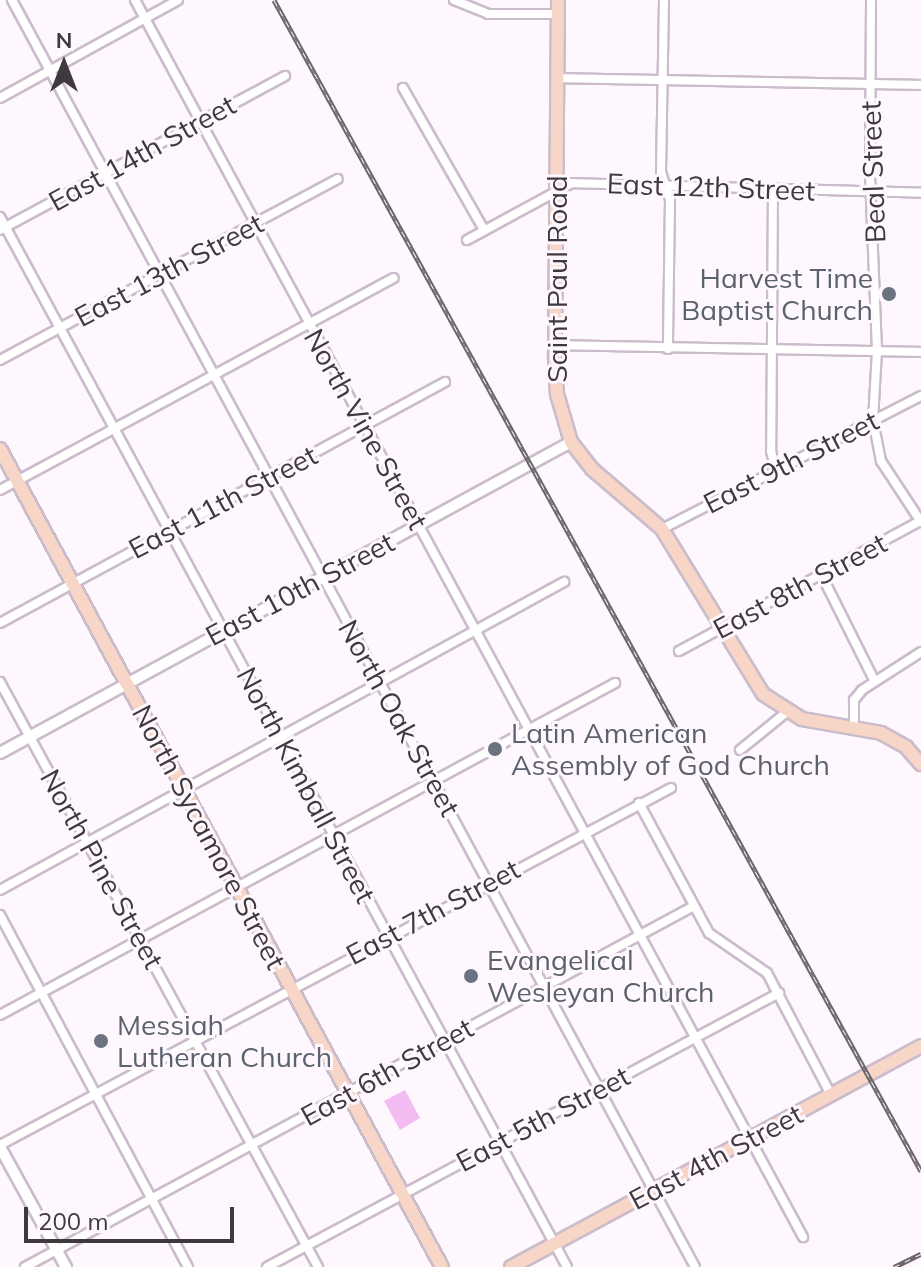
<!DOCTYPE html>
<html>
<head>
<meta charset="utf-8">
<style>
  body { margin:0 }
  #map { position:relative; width:921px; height:1267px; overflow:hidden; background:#fef8fe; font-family:Mulish,sans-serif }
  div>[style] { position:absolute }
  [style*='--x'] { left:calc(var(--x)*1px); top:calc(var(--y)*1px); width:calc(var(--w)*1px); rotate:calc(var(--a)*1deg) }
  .green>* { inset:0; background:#f2bbf1 }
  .roads { filter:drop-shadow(2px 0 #cbbccb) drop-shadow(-2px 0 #cbbccb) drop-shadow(0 2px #cbbccb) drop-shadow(0 -2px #cbbccb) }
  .minor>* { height:8px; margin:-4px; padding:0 4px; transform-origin:4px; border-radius:4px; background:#fff }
  .tertiary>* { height:10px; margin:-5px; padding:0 5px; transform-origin:5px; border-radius:5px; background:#fff }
  .secondary>* { height:12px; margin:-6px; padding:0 6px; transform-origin:6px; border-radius:6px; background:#f7d6c8 }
  .rail>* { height:5px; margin-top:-2.5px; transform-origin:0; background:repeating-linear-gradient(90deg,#fef8fe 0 6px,#6c666c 0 12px); box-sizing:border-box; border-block:2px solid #6c666c }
  .dots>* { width:22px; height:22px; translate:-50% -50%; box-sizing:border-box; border:4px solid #fef8fe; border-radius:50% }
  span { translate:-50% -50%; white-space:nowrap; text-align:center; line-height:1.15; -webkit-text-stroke:6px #fef8fe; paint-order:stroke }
  .street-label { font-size:28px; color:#3f393f }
  .worship-label { font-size:28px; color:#5b616d }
  .right { translate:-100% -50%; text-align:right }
  .left { translate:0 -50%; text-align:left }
  .north { position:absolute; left:24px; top:24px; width:80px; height:80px; -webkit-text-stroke:6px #fef8fe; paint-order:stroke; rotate:0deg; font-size:22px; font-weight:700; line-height:32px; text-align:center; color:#3f393f }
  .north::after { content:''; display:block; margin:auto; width:28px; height:36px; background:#3f393f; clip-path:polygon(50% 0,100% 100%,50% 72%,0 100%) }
  .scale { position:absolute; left:24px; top:1207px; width:210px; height:36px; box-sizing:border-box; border:4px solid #3f393f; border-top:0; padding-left:10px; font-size:24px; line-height:28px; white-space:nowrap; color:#3f393f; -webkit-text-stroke:6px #fef8fe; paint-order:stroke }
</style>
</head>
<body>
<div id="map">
  <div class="green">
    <div style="clip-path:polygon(405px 1090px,420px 1118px,400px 1130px,384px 1101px)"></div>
  </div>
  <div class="roads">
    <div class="minor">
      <div style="--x:12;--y:0;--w:1439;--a:61.67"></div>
      <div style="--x:135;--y:0;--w:1406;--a:61.63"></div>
      <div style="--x:454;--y:0;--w:37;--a:22"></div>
      <div style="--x:488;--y:14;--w:70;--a:0"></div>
      <div style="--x:664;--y:0;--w:172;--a:91"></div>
      <div style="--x:661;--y:172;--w:28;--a:72"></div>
      <div style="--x:670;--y:199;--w:150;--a:90.8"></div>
      <div style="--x:871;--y:0;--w:176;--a:90.3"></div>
      <div style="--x:870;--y:176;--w:175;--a:87.7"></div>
      <div style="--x:877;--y:351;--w:69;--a:93.3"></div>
      <div style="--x:873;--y:420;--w:42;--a:79"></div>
      <div style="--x:881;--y:461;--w:73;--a:56.7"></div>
      <div style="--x:557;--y:78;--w:364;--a:1.1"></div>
      <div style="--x:403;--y:88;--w:163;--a:60.3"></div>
      <div style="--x:0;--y:98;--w:203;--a:-28.8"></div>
      <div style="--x:773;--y:189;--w:262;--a:90.4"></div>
      <div style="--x:771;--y:451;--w:21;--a:76"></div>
      <div style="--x:0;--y:217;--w:1193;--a:61.63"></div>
      <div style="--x:0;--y:230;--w:324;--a:-28.4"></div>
      <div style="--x:467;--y:240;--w:119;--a:-28.5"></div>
      <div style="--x:572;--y:183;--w:349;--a:1.6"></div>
      <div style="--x:555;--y:345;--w:366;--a:1.1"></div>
      <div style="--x:0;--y:360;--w:383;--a:-28.2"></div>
      <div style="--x:0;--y:490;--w:447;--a:-28.3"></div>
      <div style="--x:662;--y:529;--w:291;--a:-27.2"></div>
      <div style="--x:821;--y:574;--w:116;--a:63.4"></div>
      <div style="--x:0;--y:623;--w:506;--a:-28.44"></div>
      <div style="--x:679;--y:651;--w:274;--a:-28.3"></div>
      <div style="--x:0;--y:682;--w:666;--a:61.47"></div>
      <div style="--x:854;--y:726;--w:26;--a:-90"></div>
      <div style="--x:854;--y:700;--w:13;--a:-51"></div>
      <div style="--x:862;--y:690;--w:70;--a:-32.8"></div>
      <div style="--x:740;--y:750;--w:62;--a:-39.1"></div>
      <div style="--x:639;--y:803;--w:148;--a:61.7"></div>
      <div style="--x:709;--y:933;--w:70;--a:34.6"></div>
      <div style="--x:767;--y:973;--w:138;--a:62.3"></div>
      <div style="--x:0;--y:890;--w:643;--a:-28.64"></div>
      <div style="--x:0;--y:915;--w:399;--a:61.9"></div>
      <div style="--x:0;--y:1015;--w:699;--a:-28.36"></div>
      <div style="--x:0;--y:1145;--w:760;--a:-28.01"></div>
      <div style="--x:25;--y:1267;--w:758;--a:-28.36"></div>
      <div style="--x:267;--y:1267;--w:581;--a:-28.15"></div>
    </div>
    <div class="tertiary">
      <div style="--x:0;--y:753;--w:650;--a:-28.58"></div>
      <div style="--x:0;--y:1147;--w:137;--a:61.2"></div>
    </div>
    <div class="secondary">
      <div style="--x:558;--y:0;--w:358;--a:90.5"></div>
      <div style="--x:555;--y:358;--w:36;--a:87"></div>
      <div style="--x:557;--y:394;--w:50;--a:73.7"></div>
      <div style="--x:571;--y:442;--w:34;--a:52"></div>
      <div style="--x:592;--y:469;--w:92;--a:40.6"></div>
      <div style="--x:662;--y:529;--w:193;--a:58.5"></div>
      <div style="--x:763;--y:694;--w:46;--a:32.7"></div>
      <div style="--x:802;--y:719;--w:80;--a:10"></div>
      <div style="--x:881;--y:733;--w:29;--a:29"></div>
      <div style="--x:906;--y:747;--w:23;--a:49"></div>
      <div style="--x:0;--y:449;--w:930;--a:61.62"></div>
      <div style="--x:511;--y:1267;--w:466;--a:-28.3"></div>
    </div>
  </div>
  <div class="rail">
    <div style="--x:274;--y:0;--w:1338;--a:61.08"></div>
    <div style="--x:894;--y:1267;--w:30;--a:-26"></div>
  </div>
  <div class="dots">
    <div style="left:889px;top:294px;background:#6b7280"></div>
    <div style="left:495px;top:749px;background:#6b7280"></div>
    <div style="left:471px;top:976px;background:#6b7280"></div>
    <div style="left:101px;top:1041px;background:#6b7280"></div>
  </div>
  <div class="street-label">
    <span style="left:142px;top:153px;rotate:-29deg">East 14th Street</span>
    <span style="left:873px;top:172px;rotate:-92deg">Beal Street</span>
    <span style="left:711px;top:187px;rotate:2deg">East 12th Street</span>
    <span style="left:169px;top:270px;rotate:-28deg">East 13th Street</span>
    <span style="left:557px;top:279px;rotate:-90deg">Saint Paul Road</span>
    <span style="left:366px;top:429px;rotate:61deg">North Vine Street</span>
    <span style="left:791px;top:462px;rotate:-27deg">East 9th Street</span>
    <span style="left:223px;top:502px;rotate:-28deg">East 11th Street</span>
    <span style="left:800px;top:586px;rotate:-28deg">East 8th Street</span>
    <span style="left:300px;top:589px;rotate:-28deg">East 10th Street</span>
    <span style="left:399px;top:718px;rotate:61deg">North Oak Street</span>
    <span style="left:306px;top:785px;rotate:62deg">North Kimball Street</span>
    <span style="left:209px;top:837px;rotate:62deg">North Sycamore Street</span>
    <span style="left:102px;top:869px;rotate:61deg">North Pine Street</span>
    <span style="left:433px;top:912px;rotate:-28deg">East 7th Street</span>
    <span style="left:387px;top:1072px;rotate:-29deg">East 6th Street</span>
    <span style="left:543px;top:1119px;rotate:-28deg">East 5th Street</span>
    <span style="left:716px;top:1157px;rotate:-28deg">East 4th Street</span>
  </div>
  <div class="worship-label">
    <span class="right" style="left:873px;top:294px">Harvest Time<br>Baptist Church</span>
    <span class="left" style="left:511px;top:749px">Latin American<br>Assembly of God Church</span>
    <span class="left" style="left:487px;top:976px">Evangelical<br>Wesleyan Church</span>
    <span class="left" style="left:117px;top:1041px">Messiah<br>Lutheran Church</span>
  </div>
  <div class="north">N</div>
  <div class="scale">200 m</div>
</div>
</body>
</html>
